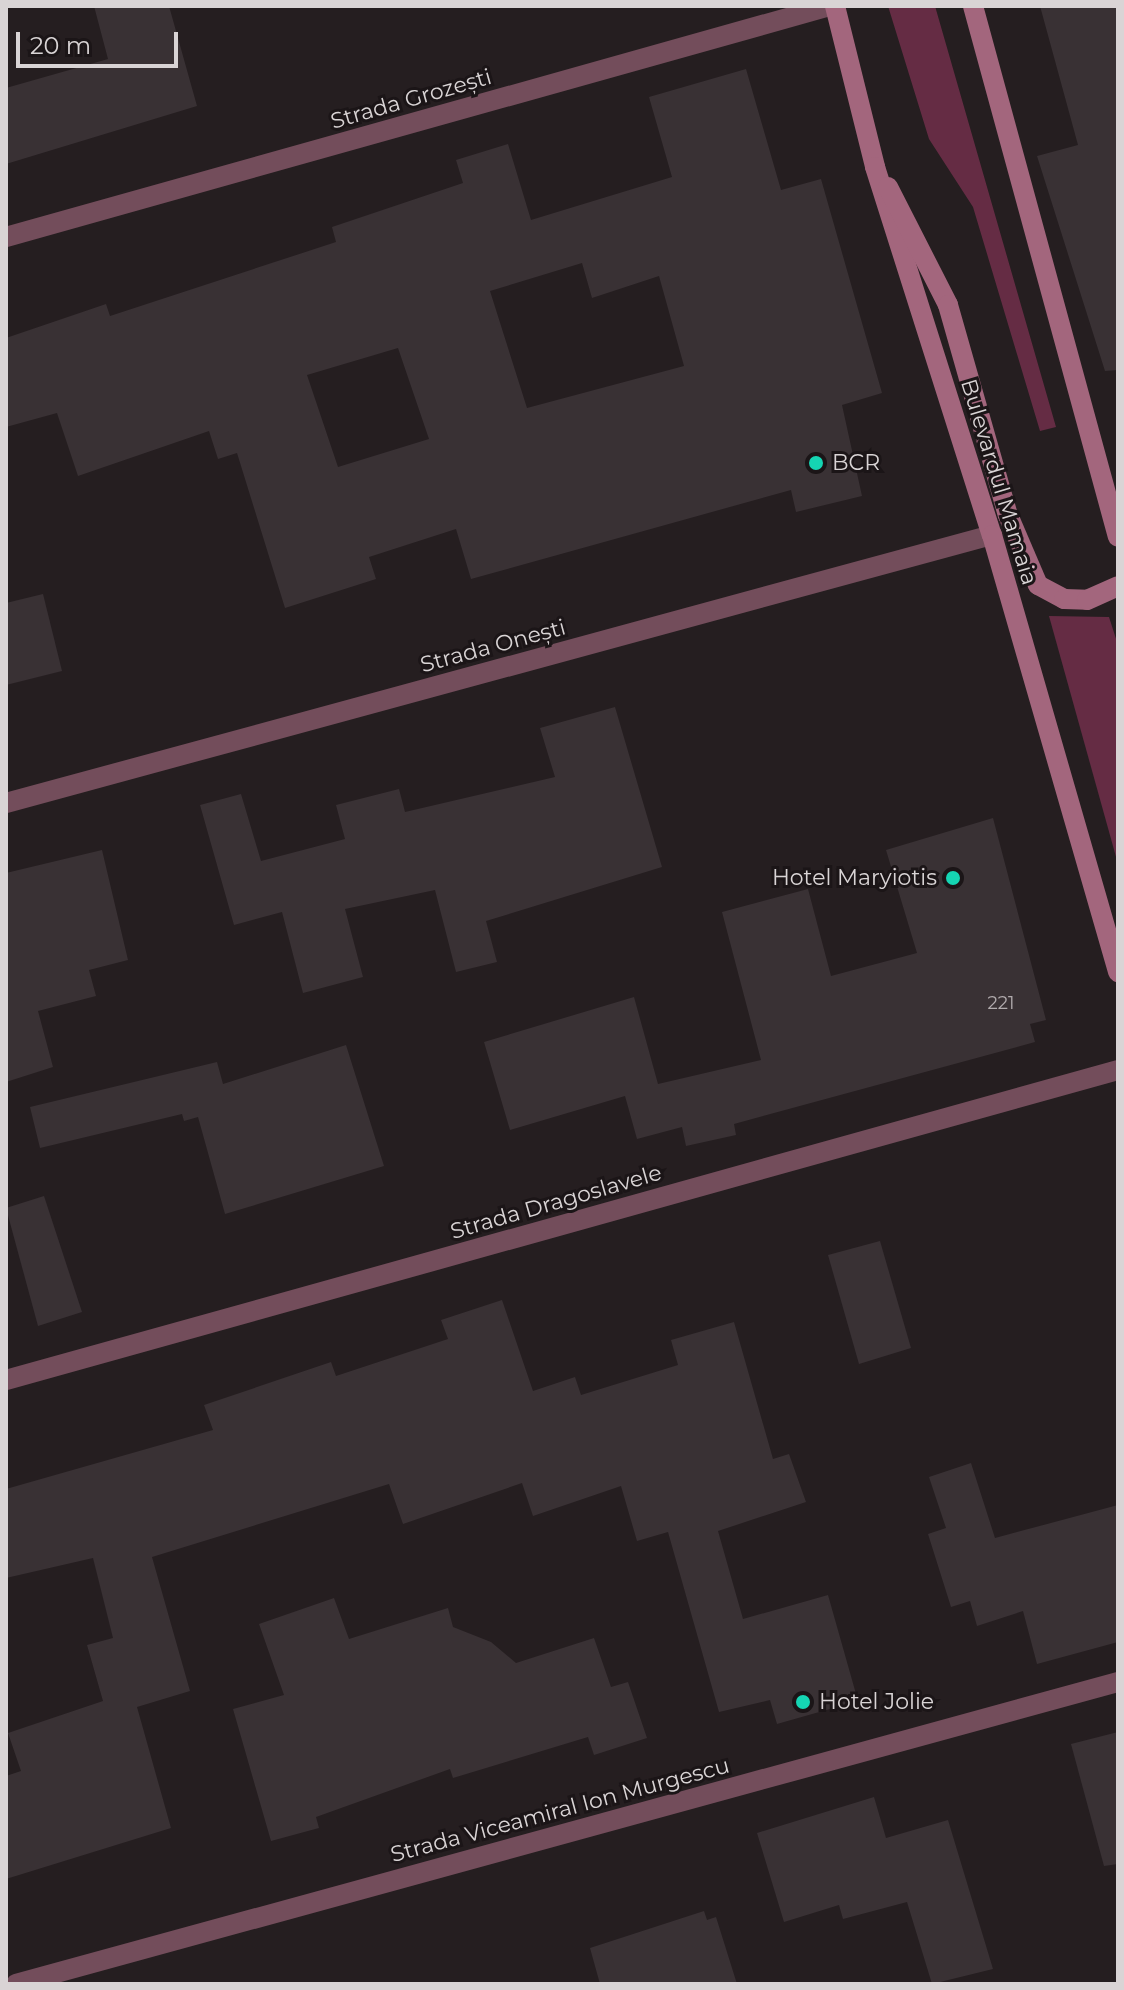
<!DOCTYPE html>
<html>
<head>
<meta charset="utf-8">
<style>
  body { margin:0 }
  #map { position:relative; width:1124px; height:1990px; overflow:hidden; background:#251e20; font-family:Montserrat,sans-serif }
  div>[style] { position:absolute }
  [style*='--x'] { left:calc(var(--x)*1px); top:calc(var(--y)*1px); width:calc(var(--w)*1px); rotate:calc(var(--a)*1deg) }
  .green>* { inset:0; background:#652c44 }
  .building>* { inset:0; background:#393134 }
  .street>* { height:20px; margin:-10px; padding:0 10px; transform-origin:10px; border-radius:10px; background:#734d5b }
  .secondary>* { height:20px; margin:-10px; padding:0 10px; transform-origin:10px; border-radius:10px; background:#a3667d }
  .dots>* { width:22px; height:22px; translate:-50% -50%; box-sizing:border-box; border:4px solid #1b1517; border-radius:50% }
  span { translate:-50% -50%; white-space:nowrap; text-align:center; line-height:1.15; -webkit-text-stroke:6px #1b1517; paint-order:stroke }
  .number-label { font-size:18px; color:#b1abad }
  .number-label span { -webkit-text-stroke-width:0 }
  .street-label { font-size:22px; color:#d9d4d5 }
  .poi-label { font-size:22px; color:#d9d4d5 }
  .left { translate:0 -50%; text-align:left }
  .right { translate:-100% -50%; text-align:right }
  .frame { position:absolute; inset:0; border:8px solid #d9d4d5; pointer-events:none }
  .scale { position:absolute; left:16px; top:32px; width:162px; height:36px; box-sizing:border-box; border:4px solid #d9d4d5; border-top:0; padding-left:10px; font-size:24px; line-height:28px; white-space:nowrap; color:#d9d4d5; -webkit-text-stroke:6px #1b1517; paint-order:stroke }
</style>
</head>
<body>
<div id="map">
  <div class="green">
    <div style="clip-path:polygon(888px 6px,935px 6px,1056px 427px,1040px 431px,973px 207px,929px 139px)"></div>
    <div style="clip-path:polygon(1049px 616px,1109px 617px,1117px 642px,1118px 864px)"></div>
  </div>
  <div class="building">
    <div style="clip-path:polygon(94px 6px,169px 6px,197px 106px,6px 164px,6px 88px,108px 59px)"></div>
    <div style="clip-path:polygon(1040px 6px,1118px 6px,1118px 370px,1105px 371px,1037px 156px,1078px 145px)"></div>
    <div style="clip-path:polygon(evenodd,746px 69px,781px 190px,821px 179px,882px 393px,842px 405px,862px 496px,796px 512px,791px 490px,471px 579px,456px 529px,369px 557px,376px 579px,285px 608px,237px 453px,218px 459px,209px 431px,78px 476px,57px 413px,6px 427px,6px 338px,106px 304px,110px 316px,336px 242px,332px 227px,463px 183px,456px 160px,508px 144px,531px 220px,672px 177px,649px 97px,746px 69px,582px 263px,592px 298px,659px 276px,684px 366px,527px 408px,490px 291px,582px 263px,746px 69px,398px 348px,429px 439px,338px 467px,307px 375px,398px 348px)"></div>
    <div style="clip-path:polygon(43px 594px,62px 671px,6px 685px,6px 603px)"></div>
    <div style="clip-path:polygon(615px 707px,662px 867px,486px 921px,497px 962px,456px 972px,435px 890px,345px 909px,363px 977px,303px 993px,282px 912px,234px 925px,200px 805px,241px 794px,261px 861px,345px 839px,336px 805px,399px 789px,405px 812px,555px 777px,540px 728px)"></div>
    <div style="clip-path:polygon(993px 818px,1046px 1020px,1030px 1024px,1035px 1042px,734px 1124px,736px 1135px,686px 1146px,682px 1127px,637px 1139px,625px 1096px,510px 1130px,484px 1042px,634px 997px,658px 1084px,761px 1060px,722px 912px,808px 889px,831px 976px,917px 953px,886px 850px)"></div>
    <div style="clip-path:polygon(102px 850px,128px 960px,89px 970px,96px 996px,38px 1011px,53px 1067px,6px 1082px,6px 873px)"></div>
    <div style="clip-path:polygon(346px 1045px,384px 1166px,225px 1214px,198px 1117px,184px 1121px,182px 1114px,40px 1148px,30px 1107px,217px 1062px,223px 1084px)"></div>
    <div style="clip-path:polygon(44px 1196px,82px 1312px,38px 1326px,6px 1208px)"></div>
    <div style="clip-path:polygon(880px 1241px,911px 1348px,859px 1364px,828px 1255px)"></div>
    <div style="clip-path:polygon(502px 1300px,533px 1391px,575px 1377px,581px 1395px,678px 1365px,671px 1340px,734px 1322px,773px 1459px,789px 1454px,806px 1502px,718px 1531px,743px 1619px,828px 1595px,858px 1701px,777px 1724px,770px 1700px,719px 1712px,668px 1532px,637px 1541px,621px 1486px,533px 1516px,522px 1483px,403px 1524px,389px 1484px,152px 1557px,190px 1691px,137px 1707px,171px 1828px,6px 1879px,6px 1776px,21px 1771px,8px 1733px,103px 1701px,87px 1645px,113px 1638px,93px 1558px,6px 1578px,6px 1489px,213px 1430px,204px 1405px,331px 1362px,336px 1376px,448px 1339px,441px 1320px)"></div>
    <div style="clip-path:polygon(971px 1463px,995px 1538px,1118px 1505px,1118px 1642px,1037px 1664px,1023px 1611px,977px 1626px,970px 1601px,951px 1607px,928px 1534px,946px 1528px,929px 1477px)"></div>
    <div style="clip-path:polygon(334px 1598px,349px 1639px,448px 1608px,453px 1627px,491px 1642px,516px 1663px,594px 1638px,611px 1687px,628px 1682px,647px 1738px,594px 1755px,588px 1737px,453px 1778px,450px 1769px,316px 1817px,319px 1828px,271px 1841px,233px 1709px,284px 1695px,259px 1624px)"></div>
    <div style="clip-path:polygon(1118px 1732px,1118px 1864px,1104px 1866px,1071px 1744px)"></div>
    <div style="clip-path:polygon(874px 1797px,886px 1838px,948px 1820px,993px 1969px,932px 1984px,907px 1902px,843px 1919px,839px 1905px,784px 1922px,757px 1833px)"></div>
    <div style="clip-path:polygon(704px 1911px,707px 1920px,716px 1917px,737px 1984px,600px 1984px,590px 1948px)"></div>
  </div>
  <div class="street">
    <div style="--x:6;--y:237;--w:856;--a:-15.66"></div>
    <div style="--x:6;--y:803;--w:1022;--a:-15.21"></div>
    <div style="--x:6;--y:1380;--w:1154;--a:-15.58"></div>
    <div style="--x:16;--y:1984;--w:1143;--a:-15.33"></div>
  </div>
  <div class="secondary">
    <div style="--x:835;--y:6;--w:166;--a:76"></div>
    <div style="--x:875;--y:167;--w:386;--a:72.4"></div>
    <div style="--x:992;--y:535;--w:455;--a:73.9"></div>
    <div style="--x:973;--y:6;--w:550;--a:74.73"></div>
    <div style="--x:888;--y:187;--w:132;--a:63"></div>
    <div style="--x:948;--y:305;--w:218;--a:74.1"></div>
    <div style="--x:1008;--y:515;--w:76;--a:66.8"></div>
    <div style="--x:1038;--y:585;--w:30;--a:28"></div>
    <div style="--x:1064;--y:599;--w:23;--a:2"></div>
    <div style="--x:1087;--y:600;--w:34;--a:-24"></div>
  </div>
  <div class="dots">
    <div style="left:816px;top:463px;background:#15d5b3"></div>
    <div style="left:953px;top:878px;background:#15d5b3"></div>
    <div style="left:803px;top:1702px;background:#15d5b3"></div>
  </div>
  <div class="number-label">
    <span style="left:1001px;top:1003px">221</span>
  </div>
  <div class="street-label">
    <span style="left:411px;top:99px;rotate:-16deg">Strada Grozești</span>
    <span style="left:999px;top:482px;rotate:73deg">Bulevardul Mamaia</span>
    <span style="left:493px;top:646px;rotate:-15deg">Strada Onești</span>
    <span style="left:556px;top:1202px;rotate:-16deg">Strada Dragoslavele</span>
    <span style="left:560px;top:1810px;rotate:-15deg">Strada Viceamiral Ion Murgescu</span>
  </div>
  <div class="poi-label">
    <span class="left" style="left:832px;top:463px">BCR</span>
    <span class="right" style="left:937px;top:878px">Hotel Maryiotis</span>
    <span class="left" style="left:819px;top:1702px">Hotel Jolie</span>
  </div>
  <div class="frame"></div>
  <div class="scale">20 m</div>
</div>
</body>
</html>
